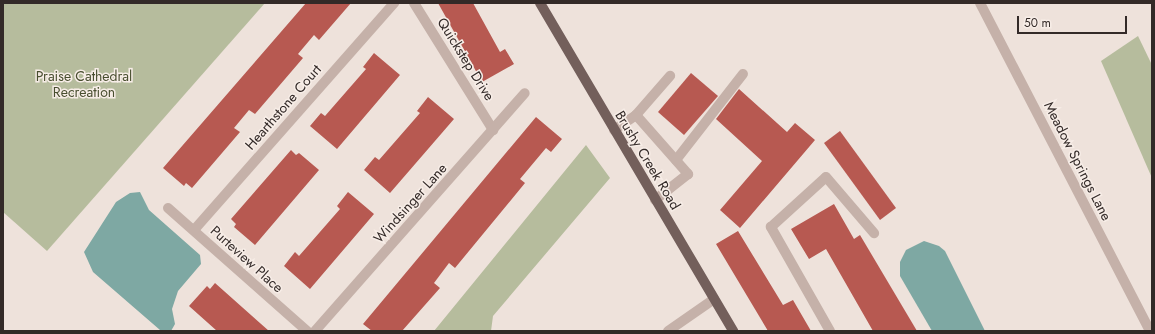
<!DOCTYPE html>
<html>
<head>
<meta charset="utf-8">
<style>
  body { margin:0 }
  #map { position:relative; width:1155px; height:334px; overflow:hidden; background:#eee2db; font-family:Jost,sans-serif }
  div>[style] { position:absolute }
  [style*='--x'] { left:calc(var(--x)*1px); top:calc(var(--y)*1px); width:calc(var(--w)*1px); rotate:calc(var(--a)*1deg) }
  .green>* { inset:0; background:#b6bc9d }
  .water>* { inset:0; background:#7ea8a3 }
  .building>* { inset:0; background:#b75951 }
  .minor>* { height:10px; margin:-5px; padding:0 5px; transform-origin:5px; border-radius:5px; background:#c5b1a9 }
  .major>* { height:10px; margin:-5px; padding:0 5px; transform-origin:5px; border-radius:5px; background:#735f5b }
  span { translate:-50% -50%; white-space:nowrap; text-align:center; line-height:1.15; -webkit-text-stroke:3px #f7ede7; paint-order:stroke }
  .street-label { font-size:14px; color:#332a28 }
  .park-label { font-size:14px; color:#484e2f }
  .frame { position:absolute; inset:0; border:4px solid #332a28; pointer-events:none }
  .scale { position:absolute; left:1017px; top:16px; width:110px; height:18px; box-sizing:border-box; border:2px solid #332a28; border-top:0; padding-left:5px; font-size:12px; line-height:14px; white-space:nowrap; color:#332a28; -webkit-text-stroke:3px #f7ede7; paint-order:stroke }
</style>
</head>
<body>
<div id="map">
  <div class="green">
    <div style="clip-path:polygon(3px 3px,265px 3px,47px 251px,3px 212px)"></div>
    <div style="clip-path:polygon(1138px 36px,1152px 65px,1152px 178px,1101px 61px)"></div>
    <div style="clip-path:polygon(586px 145px,610px 178px,493px 316px,491px 331px,434px 331px)"></div>
  </div>
  <div class="water">
    <div style="clip-path:polygon(140px 192px,149px 210px,200px 255px,201px 264px,178px 291px,172px 309px,175px 324px,171px 331px,160px 330px,93px 272px,84px 252px,116px 202px,130px 193px)"></div>
    <div style="clip-path:polygon(924px 241px,939px 246px,945px 251px,985px 331px,932px 331px,900px 276px,900px 262px,906px 250px)"></div>
  </div>
  <div class="building">
    <div style="clip-path:polygon(306px 3px,351px 3px,319px 40px,314px 35px,298px 54px,303px 58px,255px 114px,249px 110px,234px 128px,240px 132px,192px 188px,186px 183px,184px 186px,163px 168px)"></div>
    <div style="clip-path:polygon(438px 3px,473px 3px,500px 52px,505px 49px,514px 64px,482px 82px)"></div>
    <div style="clip-path:polygon(374px 53px,400px 75px,337px 149px,310px 126px,321px 113px,325px 116px,366px 69px,363px 67px)"></div>
    <div style="clip-path:polygon(691px 73px,718px 96px,684px 135px,658px 112px)"></div>
    <div style="clip-path:polygon(739px 89px,787px 132px,795px 123px,815px 140px,740px 228px,720px 210px,762px 161px,716px 119px)"></div>
    <div style="clip-path:polygon(428px 97px,454px 119px,390px 193px,364px 170px,375px 157px,379px 160px,420px 113px,417px 111px)"></div>
    <div style="clip-path:polygon(536px 117px,562px 139px,551px 152px,546px 148px,520px 179px,525px 183px,455px 268px,449px 263px,434px 283px,440px 288px,402px 331px,372px 331px,363px 324px)"></div>
    <div style="clip-path:polygon(840px 131px,896px 208px,880px 220px,824px 143px)"></div>
    <div style="clip-path:polygon(291px 150px,296px 155px,299px 153px,319px 170px,255px 245px,234px 227px,236px 224px,231px 219px)"></div>
    <div style="clip-path:polygon(348px 192px,374px 214px,310px 289px,284px 266px,295px 252px,299px 256px,340px 209px,337px 206px)"></div>
    <div style="clip-path:polygon(834px 204px,854px 239px,860px 235px,917px 331px,873px 331px,826px 249px,809px 259px,791px 229px)"></div>
    <div style="clip-path:polygon(738px 231px,783px 305px,793px 300px,811px 331px,768px 331px,716px 244px)"></div>
    <div style="clip-path:polygon(215px 283px,269px 331px,217px 331px,189px 306px,207px 286px,210px 289px)"></div>
  </div>
  <div class="minor">
    <div style="--x:414;--y:3;--w:150;--a:58.1"></div>
    <div style="--x:980;--y:3;--w:369;--a:62.6"></div>
    <div style="--x:636;--y:115;--w:52;--a:-48.9"></div>
    <div style="--x:614;--y:130;--w:27;--a:-34"></div>
    <div style="--x:636;--y:115;--w:79;--a:48.6"></div>
    <div style="--x:688;--y:174;--w:42;--a:141.8"></div>
    <div style="--x:676;--y:160;--w:109;--a:-52.1"></div>
    <div style="--x:168;--y:208;--w:186;--a:41.5"></div>
    <div style="--x:194;--y:230;--w:303;--a:-48.6"></div>
    <div style="--x:315;--y:331;--w:317;--a:-48.6"></div>
    <div style="--x:668;--y:331;--w:56;--a:-34.8"></div>
    <div style="--x:830;--y:331;--w:120;--a:-119.6"></div>
    <div style="--x:771;--y:227;--w:74;--a:-42.3"></div>
    <div style="--x:826;--y:177;--w:74;--a:49.4"></div>
  </div>
  <div class="major">
    <div style="--x:540;--y:3;--w:381;--a:59.5"></div>
  </div>
  <div class="street-label">
    <span style="left:466px;top:59px;rotate:58deg">Quickstep Drive</span>
    <span style="left:283px;top:107px;rotate:-49deg">Hearthstone Court</span>
    <span style="left:648px;top:160px;rotate:59deg">Brushy Creek Road</span>
    <span style="left:1078px;top:161px;rotate:63deg">Meadow Springs Lane</span>
    <span style="left:410px;top:203px;rotate:-48deg">Windsinger Lane</span>
    <span style="left:247px;top:259px;rotate:42deg">Purteview Place</span>
  </div>
  <div class="park-label">
    <span style="left:84px;top:84px">Praise Cathedral<br>Recreation</span>
  </div>
  <div class="frame"></div>
  <div class="scale">50 m</div>
</div>
</body>
</html>
